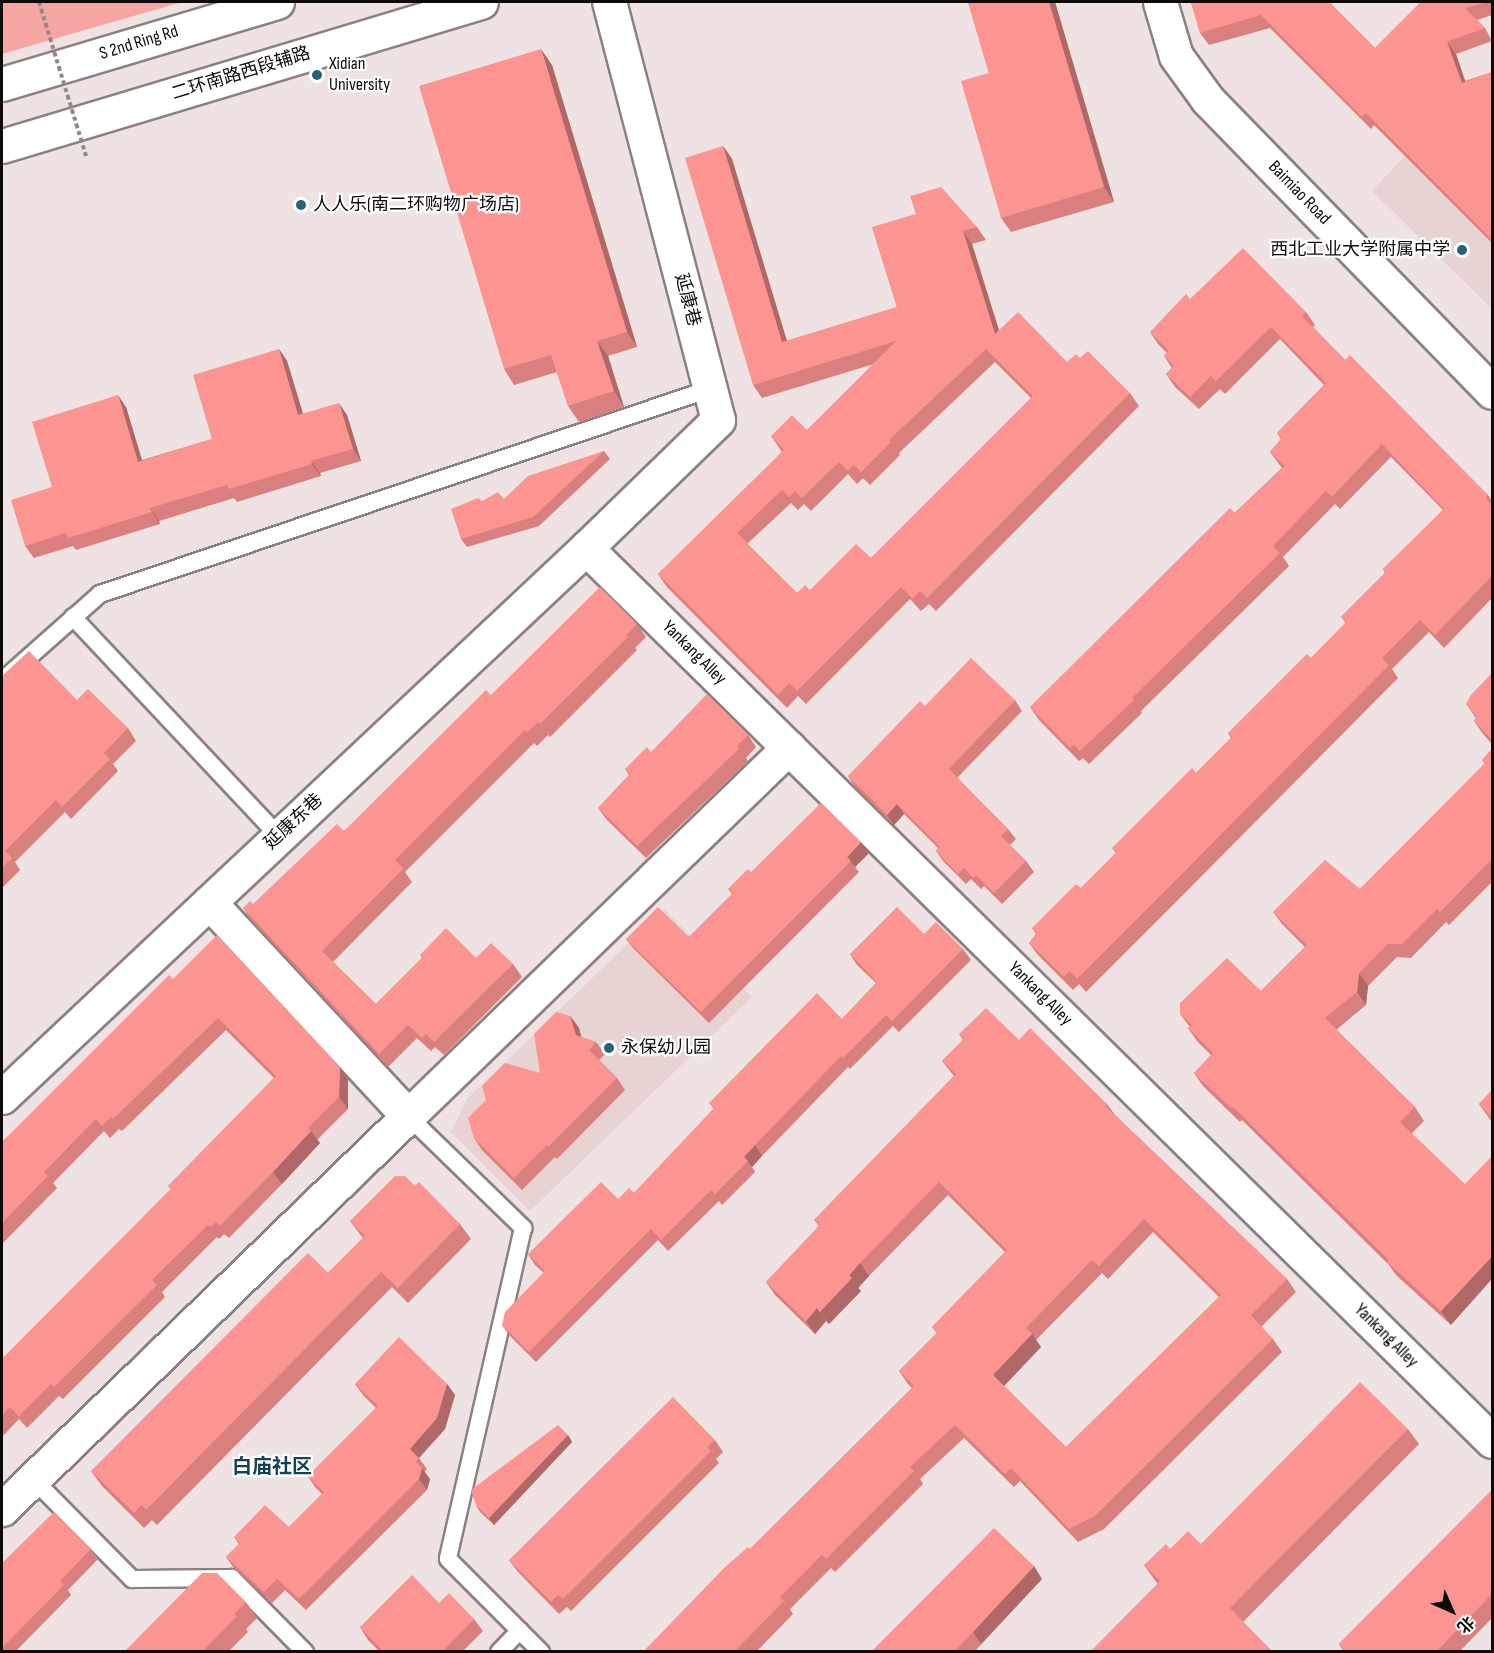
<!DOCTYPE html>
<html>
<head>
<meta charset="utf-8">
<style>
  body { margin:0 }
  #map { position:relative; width:1494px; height:1653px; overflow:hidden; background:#eee3e2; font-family:"Sofia Sans Condensed","Noto Sans SC",sans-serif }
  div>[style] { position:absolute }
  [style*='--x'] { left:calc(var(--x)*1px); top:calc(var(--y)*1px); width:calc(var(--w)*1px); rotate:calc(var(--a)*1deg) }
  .built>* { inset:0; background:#e7d3d2 }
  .green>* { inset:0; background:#f6a5a2 }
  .roads { filter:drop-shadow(2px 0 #8b8180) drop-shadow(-2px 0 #8b8180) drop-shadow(0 2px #8b8180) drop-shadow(0 -2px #8b8180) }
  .lane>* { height:16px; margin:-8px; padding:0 8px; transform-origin:8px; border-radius:8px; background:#fff }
  .street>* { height:33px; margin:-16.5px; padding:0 16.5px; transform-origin:16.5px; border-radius:16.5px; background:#fff }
  .secondary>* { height:33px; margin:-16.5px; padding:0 16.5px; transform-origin:16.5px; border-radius:16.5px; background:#fff }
  .highway>* { height:33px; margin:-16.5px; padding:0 16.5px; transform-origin:16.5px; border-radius:16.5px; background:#fff }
  .path-bridge>* { height:4px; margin-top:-2px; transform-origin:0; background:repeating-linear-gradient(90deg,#908887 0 4.5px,transparent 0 7.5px) }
  .wall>* { inset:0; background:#d97f7d }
  .shaded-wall>* { inset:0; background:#b06866 }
  .building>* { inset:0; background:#fc9491 }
  .dots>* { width:16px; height:16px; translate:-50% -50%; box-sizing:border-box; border:3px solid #fff; border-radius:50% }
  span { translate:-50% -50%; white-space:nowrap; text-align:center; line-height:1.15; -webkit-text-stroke:4.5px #fff; paint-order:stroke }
  .street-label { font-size:18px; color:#0e0b0a }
  .poi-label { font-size:18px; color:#0e0b0a }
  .left { translate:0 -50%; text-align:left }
  .right { translate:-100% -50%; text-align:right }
  .neighbourhood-label { font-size:20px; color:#134356; font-weight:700 }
  .frame { position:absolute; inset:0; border:3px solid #0e0b0a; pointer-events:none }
  .north { position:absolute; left:1422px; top:1581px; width:60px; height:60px; -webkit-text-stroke:4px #fff; paint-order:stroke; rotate:135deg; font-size:16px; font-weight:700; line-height:24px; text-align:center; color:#0e0b0a }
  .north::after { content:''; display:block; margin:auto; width:21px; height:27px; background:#0e0b0a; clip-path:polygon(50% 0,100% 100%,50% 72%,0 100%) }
</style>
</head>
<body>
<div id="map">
  <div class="built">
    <div style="clip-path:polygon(1477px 79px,1492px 96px,1492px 309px,1372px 191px)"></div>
    <div style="clip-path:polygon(664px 909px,752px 997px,530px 1211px,451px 1132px,467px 1099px)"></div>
  </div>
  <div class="green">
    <div style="clip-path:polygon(2px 2px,182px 2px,2px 54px)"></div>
  </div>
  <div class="roads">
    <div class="lane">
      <div style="--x:73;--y:617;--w:301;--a:46.8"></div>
      <div style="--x:2;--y:681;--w:131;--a:-41.6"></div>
      <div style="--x:100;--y:594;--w:644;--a:-18.58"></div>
      <div style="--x:408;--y:1116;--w:161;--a:44.2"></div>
      <div style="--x:523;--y:1228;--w:339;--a:102.8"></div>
      <div style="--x:448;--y:1559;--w:132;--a:45"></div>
      <div style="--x:33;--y:1479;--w:141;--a:45.3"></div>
      <div style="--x:132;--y:1579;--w:100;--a:-0.6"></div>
      <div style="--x:232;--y:1578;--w:104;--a:45.4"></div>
      <div style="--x:499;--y:1652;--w:30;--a:-46"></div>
    </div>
    <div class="street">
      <div style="--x:2;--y:146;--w:500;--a:-16.73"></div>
      <div style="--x:408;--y:1116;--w:530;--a:-44.08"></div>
      <div style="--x:2;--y:1509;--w:565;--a:-44.07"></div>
      <div style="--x:408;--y:1116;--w:292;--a:-132.9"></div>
    </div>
    <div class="secondary">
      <div style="--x:1160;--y:2;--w:56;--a:73.5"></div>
      <div style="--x:1176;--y:56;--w:54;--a:54"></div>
      <div style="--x:1208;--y:100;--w:407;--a:45.8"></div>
      <div style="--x:586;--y:548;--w:1272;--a:44.59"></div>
      <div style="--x:2;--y:1097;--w:802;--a:-43.23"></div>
      <div style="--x:586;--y:548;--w:184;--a:-44.1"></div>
      <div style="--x:718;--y:420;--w:432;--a:-104.6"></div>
    </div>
    <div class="highway">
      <div style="--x:2;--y:84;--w:287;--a:-16.6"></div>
    </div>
  </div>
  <div class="path-bridge">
    <div style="--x:39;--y:2;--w:161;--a:73"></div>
  </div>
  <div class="wall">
    <div style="clip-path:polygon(968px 2px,1055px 2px,1114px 202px,1011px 232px,1001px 218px,989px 73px)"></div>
    <div style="clip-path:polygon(1191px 2px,1329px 2px,1375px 48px,1421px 2px,1492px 2px,1492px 15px,1477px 20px,1485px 28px,1492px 41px,1456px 54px,1465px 81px,1492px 72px,1492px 243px,1374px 125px,1371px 129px,1270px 28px,1209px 45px,1200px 33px)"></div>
    <div style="clip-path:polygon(552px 65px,637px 347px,608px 356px,624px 407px,579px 422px,568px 406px,557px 372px,514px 385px,504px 369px)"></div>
    <div style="clip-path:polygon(evenodd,723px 146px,732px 159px,787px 341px,897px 307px,872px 227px,977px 227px,986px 240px,972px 244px,999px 330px,1067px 362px,1080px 358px,1130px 393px,1139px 406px,936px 611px,929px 604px,921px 611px,910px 599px,806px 704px,798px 696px,787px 708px,667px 587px,658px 574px,782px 452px,771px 436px,807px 430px,874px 364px,762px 398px,753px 385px,723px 146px,995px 362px,1031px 398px,871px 558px,810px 590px,797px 593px,747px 544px,791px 503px,798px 510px,804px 504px,811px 511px,848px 474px,857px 484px,863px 478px,870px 485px,900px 455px,899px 453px,995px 362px)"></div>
    <div style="clip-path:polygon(1190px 299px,1306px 312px,1315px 325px,1313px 327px,1345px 360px,1488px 495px,1492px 501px,1492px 598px,1444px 648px,1429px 632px,1392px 669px,1398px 678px,1168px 910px,1086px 992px,1079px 984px,1073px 990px,1038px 955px,1029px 943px,1036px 934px,1032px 928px,1081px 888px,1116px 853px,1112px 848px,1196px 773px,1231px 738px,1228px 733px,1311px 658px,1346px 623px,1341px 617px,1385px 573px,1383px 569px,1443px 510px,1391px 457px,1340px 509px,1335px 504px,1283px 557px,1289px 566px,1141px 711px,1142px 713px,1089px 764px,1083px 758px,1079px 761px,1039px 720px,1030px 707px,1282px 468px,1270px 452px,1281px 439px,1277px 433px,1324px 385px,1280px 339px,1225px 394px,1220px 389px,1199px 409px,1175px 387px,1166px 374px,1172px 368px,1164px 356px,1167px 353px,1158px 344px,1150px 332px)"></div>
    <div style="clip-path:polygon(279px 349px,287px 361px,303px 414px,347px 415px,361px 461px,320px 473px,321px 476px,237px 502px,234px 498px,159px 521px,160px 524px,76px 550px,73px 546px,34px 558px,25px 546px,52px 487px,126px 407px,142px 460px,212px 439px)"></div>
    <div style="clip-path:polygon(604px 451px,610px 459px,539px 526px,467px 547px,461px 539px,482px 501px,504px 499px)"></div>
    <div style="clip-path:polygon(637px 624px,646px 637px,635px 648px,637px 650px,550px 737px,548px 735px,537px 746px,534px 743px,405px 872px,412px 882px,333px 962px,376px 1004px,422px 958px,420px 955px,476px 958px,513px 964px,522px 977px,444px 1055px,435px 1047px,431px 1051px,417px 1038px,388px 1067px,252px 921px,243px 908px,253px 904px,344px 831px,491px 695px)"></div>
    <div style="clip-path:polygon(1492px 673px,1492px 744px,1483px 734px,1474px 721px,1476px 718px,1466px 704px)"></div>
    <div style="clip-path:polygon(2px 676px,77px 700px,128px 728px,136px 741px,113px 764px,118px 771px,71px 819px,65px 812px,15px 862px,20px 870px,2px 888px)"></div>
    <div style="clip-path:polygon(1015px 700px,1022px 711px,957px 778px,1008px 829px,1016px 839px,1010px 845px,1026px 861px,1034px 872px,1002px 904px,984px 886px,981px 889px,971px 879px,966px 884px,943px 861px,936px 851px,938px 848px,904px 814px,894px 825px,855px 787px,848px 776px,925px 706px)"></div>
    <div style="clip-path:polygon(748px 735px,756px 747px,746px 758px,748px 761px,646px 858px,607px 820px,598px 808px,629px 775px,625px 769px,651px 752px)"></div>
    <div style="clip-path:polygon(1492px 749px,1492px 882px,1449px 925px,1446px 922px,1411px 958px,1397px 957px,1368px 986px,1366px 1005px,1336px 1030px,1415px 1107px,1424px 1121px,1412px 1133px,1451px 1325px,1396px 1275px,1389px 1265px,1242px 1120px,1240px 1122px,1203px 1086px,1194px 1073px,1211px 1055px,1197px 1041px,1188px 1028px,1190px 1027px,1180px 1014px,1261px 991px,1305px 947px,1283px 925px,1273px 912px,1360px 889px,1485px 764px,1482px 760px)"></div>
    <div style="clip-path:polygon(869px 853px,855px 867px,859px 872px,709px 1023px,634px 949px,626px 939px,689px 937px,732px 894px,728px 889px,751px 872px)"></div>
    <div style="clip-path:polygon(924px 934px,963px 949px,971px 960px,899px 1032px,893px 1026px,850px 1069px,848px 1067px,762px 1156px,752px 1167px,755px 1172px,722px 1205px,719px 1201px,668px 1251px,658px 1240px,536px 1362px,509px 1335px,502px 1325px,544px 1273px,535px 1265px,528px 1254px,618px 1199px,634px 1193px,714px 1109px,709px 1103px,842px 1019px,876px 983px,857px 965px,850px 954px)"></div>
    <div style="clip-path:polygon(173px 979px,340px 1067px,348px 1079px,348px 1109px,317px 1140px,320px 1143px,282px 1184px,229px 1238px,224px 1234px,219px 1239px,217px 1237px,162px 1292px,165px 1297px,63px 1399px,59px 1396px,27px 1428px,19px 1419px,2px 1437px,2px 1359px,171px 1189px,168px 1186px,274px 1078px,226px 1030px,122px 1131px,119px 1129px,110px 1138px,104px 1131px,53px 1183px,57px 1188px,2px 1244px,2px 1142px)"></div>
    <div style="clip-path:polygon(570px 1016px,579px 1028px,581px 1037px,596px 1042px,605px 1054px,599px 1060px,617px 1078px,625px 1090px,557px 1159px,555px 1157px,522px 1190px,482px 1150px,474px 1138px,486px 1100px,540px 1073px)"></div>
    <div style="clip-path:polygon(evenodd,959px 1034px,1019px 1040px,1107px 1104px,1115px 1115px,1287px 1279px,1296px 1292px,1261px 1327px,1273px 1339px,1282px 1352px,1104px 1529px,1078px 1542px,1020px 1481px,1014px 1487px,964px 1438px,920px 1479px,923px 1484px,835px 1572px,831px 1568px,790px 1609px,793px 1614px,756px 1652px,643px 1652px,750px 1549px,912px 1388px,908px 1384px,899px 1371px,937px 1333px,932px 1327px,1005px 1252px,948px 1195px,869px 1276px,858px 1288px,861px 1291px,829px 1324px,826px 1321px,815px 1334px,775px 1295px,766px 1282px,819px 1226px,814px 1220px,954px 1076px,942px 1061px,963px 1040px,959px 1034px,1153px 1232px,1219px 1297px,1066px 1447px,1004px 1386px,1041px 1347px,1036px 1340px,1102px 1273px,1108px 1279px,1153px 1232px)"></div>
    <div style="clip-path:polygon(1492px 1090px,1492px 1122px,1479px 1104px)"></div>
    <div style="clip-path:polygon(415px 1186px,460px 1224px,471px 1239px,408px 1303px,392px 1287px,157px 1525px,152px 1520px,144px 1528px,102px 1486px,91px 1471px,328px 1273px,363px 1238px,350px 1221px)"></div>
    <div style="clip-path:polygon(355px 1384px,447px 1384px,455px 1395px,445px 1429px,419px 1458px,427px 1469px,424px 1472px,430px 1479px,427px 1490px,306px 1610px,285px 1590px,272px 1603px,234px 1568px,226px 1557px,239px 1544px,234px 1537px,289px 1527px,322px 1494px,315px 1487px,308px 1476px,376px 1408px,363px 1395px)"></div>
    <div style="clip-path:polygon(1408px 1429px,1419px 1444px,1243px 1622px,1157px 1583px,1144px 1565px,1170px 1549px,1201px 1544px)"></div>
    <div style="clip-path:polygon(568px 1435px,572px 1442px,494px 1525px,480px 1512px,476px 1505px)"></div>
    <div style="clip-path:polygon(715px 1440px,723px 1452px,716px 1459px,719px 1463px,571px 1611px,567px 1607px,559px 1614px,518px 1572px,509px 1560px)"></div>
    <div style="clip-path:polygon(1492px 1490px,1492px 1618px,1459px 1652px,1344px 1652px,1339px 1644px)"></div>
    <div style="clip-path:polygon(91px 1549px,98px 1559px,68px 1590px,71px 1595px,15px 1652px,2px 1652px,2px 1563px)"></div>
    <div style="clip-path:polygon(1042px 1579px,974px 1652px,871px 1652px)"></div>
    <div style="clip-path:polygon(246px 1602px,257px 1618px,246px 1629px,248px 1632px,228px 1652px,124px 1652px)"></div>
    <div style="clip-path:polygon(439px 1603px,474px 1619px,483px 1631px,462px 1652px,380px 1652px,368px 1640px,360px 1627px)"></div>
  </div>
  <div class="shaded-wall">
    <div style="clip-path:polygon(1049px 2px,1055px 2px,1114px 202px,1104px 187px)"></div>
    <div style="clip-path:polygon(1447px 42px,1456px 54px,1470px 95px,1462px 83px)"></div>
    <div style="clip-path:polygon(541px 49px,552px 65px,637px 347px,627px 332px)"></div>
    <div style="clip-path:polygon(723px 146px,732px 159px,791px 355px,782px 342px)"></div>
    <div style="clip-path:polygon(963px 231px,972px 244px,1004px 347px,995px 334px)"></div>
    <div style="clip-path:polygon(597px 341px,608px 356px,624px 407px,614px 391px)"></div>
    <div style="clip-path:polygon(279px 349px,287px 361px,307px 427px,298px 415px)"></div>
    <div style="clip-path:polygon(118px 395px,126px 407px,146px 474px,138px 462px)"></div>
    <div style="clip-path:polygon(339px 403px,347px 415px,361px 461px,353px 449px)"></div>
    <div style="clip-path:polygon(311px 461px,320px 473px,321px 476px,312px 464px)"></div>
    <div style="clip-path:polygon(150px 508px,159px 521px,160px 524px,152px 512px)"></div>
    <div style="clip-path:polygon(897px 804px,904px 814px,894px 825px,887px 815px)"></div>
    <div style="clip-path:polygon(861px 842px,869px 853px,855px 867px,847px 857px)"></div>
    <div style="clip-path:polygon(1359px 973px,1368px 986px,1366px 1005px,1357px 992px)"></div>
    <div style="clip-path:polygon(570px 1016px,579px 1028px,584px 1047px,576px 1035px)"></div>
    <div style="clip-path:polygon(340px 1067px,348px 1079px,348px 1109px,339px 1097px)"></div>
    <div style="clip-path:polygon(311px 1131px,320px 1143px,282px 1184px,273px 1172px)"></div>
    <div style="clip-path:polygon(755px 1145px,762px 1156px,752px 1167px,744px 1157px)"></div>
    <div style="clip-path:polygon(1492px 1256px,1492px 1279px,1451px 1325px,1441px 1311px)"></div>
    <div style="clip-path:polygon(860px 1263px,869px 1276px,858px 1288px,861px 1291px,829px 1324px,820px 1312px)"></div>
    <div style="clip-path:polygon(817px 1308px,826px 1321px,815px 1334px,806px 1321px)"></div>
    <div style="clip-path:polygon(1032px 1334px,1041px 1347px,1002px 1388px,993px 1375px)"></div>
    <div style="clip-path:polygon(447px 1384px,455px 1395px,445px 1429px,417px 1460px,410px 1449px)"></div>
    <div style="clip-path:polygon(568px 1435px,572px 1442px,494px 1525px,489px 1518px)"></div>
    <div style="clip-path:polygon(422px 1468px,430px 1479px,427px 1490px,419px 1479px)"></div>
    <div style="clip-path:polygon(1034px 1566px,1042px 1579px,981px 1644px,973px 1632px)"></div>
  </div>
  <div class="building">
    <div style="clip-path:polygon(968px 2px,1049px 2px,1104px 187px,1001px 218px,961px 81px,989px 73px)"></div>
    <div style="clip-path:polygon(1191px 2px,1329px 2px,1375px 48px,1421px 2px,1488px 2px,1465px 8px,1485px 28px,1447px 42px,1462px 83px,1492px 72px,1492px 240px,1366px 113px,1362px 117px,1261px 15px,1200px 33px)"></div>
    <div style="clip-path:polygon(541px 49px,627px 332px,597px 341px,614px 391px,568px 406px,551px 355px,504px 369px,419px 86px)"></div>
    <div style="clip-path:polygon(evenodd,723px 146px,782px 342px,897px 307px,872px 227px,916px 214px,910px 196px,941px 187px,977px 227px,963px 231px,995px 334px,1018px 312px,1067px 362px,1076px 354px,1080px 358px,1088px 351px,1130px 393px,927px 598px,920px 591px,913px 599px,901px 587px,797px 691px,789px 683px,778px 695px,658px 574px,784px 450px,771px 436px,792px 415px,807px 430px,896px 341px,753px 385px,685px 158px,723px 146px,986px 349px,1033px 396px,871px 558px,856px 544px,810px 590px,805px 585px,797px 593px,737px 533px,782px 490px,789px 497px,795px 491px,802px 498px,839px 462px,848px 471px,854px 465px,861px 472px,891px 442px,889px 440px,986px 349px)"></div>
    <div style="clip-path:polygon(1243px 248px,1306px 312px,1302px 316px,1345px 360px,1350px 355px,1488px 495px,1486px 498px,1492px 505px,1492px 576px,1435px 635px,1420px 620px,1382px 658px,1389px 665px,1159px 897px,1077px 979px,1070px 971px,1064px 977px,1029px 943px,1037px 933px,1032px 928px,1076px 884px,1081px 888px,1116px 853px,1112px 848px,1192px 768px,1196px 773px,1232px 737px,1228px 733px,1307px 654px,1311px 658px,1346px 622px,1341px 617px,1386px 572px,1383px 569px,1444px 509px,1382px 444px,1332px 497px,1326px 491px,1273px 546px,1280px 553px,1132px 698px,1134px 700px,1080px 751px,1074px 745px,1070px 748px,1030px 707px,1230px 508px,1235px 513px,1285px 466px,1270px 452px,1282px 438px,1277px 433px,1326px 383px,1271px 327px,1216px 381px,1211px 376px,1190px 397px,1166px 374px,1174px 366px,1164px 356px,1169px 351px,1150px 332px,1186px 294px,1190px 299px)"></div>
    <div style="clip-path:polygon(279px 349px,298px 415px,339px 403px,353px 449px,311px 461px,312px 464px,229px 489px,227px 485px,150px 508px,152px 512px,68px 538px,66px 533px,25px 546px,11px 500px,52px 487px,32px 422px,118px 395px,138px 462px,167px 453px,212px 439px,193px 375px)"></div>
    <div style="clip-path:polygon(604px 451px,533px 517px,461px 539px,451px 509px,478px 498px,482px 501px,498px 492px,504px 499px,528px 476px)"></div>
    <div style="clip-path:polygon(600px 587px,637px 624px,626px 635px,628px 637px,540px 724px,538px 722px,527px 733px,525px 730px,395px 860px,403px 869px,322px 951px,376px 1004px,423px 957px,420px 955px,446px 928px,476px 958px,491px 943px,513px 964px,434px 1042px,426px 1034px,422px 1038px,408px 1025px,379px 1054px,243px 908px,250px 901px,253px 904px,337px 824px,344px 831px,486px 690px,491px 695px)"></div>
    <div style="clip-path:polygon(29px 651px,77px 700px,88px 689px,128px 728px,104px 753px,110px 759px,62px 807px,56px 800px,5px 851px,12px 858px,2px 868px,2px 676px)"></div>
    <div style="clip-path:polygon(971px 658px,1015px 700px,949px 769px,1008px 829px,1001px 836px,1026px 861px,994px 893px,976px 875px,973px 878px,964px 868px,958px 874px,936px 851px,940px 847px,897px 804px,887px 815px,848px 776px,920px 701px,925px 706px)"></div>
    <div style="clip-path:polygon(1492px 673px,1492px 740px,1474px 721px,1477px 717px,1466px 704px,1471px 695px)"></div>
    <div style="clip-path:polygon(707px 694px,748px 735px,737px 746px,739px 749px,637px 846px,598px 808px,630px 774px,625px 769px,647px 747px,651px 752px)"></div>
    <div style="clip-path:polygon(1492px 749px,1492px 859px,1440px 912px,1437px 909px,1402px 944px,1388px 944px,1359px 973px,1357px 992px,1325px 1018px,1415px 1107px,1400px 1122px,1465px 1184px,1492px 1156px,1492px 1256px,1441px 1311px,1387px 1262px,1389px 1260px,1233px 1107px,1231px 1108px,1194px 1073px,1213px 1053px,1188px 1028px,1192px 1025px,1180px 1014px,1180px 1003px,1227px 958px,1261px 991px,1307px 945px,1273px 912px,1325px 860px,1360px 889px,1485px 763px,1482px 760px)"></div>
    <div style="clip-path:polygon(821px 803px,861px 842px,847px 857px,851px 861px,701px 1012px,626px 939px,658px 907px,689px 937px,733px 893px,728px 889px,748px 869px,751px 872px)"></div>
    <div style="clip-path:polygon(897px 907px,924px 934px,936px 922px,963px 949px,892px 1021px,886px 1015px,843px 1058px,841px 1056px,755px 1145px,744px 1157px,748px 1161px,715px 1194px,711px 1190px,661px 1240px,651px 1229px,529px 1352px,502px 1325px,505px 1312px,545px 1271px,528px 1254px,601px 1182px,618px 1199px,629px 1188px,634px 1193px,714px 1108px,709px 1103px,817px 993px,842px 1019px,877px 982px,850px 954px)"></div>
    <div style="clip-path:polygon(217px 935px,340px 1067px,339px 1097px,308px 1128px,311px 1131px,273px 1172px,220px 1226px,216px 1222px,211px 1227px,208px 1225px,152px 1280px,157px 1285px,54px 1387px,51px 1384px,19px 1416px,10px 1407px,2px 1416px,2px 1359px,171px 1189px,168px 1186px,276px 1076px,218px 1018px,113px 1119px,111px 1117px,102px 1126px,96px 1119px,44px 1172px,48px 1176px,2px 1223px,2px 1142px,169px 975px,173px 979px)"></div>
    <div style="clip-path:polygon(evenodd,986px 1008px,1019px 1040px,1030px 1028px,1107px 1104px,1105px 1106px,1287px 1279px,1251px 1315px,1273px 1339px,1095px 1516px,1069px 1529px,1011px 1468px,1005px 1474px,955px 1425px,910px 1467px,914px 1471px,826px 1559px,822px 1555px,780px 1597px,784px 1601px,734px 1652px,643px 1652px,724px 1568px,748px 1547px,750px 1549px,914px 1386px,899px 1371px,938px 1332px,932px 1327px,1007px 1250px,939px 1182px,860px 1263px,849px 1275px,852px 1278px,820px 1312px,817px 1308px,806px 1321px,766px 1282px,820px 1225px,814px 1220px,956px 1074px,942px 1061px,964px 1039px,959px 1034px,986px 1008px,1144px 1219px,1221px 1295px,1066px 1447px,993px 1375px,1032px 1334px,1026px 1328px,1092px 1260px,1099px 1266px,1144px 1219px)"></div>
    <div style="clip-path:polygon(556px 1012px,570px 1016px,576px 1035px,596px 1042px,589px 1050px,617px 1078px,548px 1147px,547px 1145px,514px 1178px,474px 1138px,468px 1118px,486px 1100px,482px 1086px,505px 1063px,540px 1073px,534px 1034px)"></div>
    <div style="clip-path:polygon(1492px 1090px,1492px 1118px,1479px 1104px)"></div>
    <div style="clip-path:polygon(395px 1176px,405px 1176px,415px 1186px,419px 1182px,460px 1224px,398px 1288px,381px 1272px,146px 1510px,142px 1505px,134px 1513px,91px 1471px,308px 1253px,328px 1273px,365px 1236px,350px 1221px)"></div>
    <div style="clip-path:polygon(399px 1337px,447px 1384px,437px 1418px,410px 1449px,419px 1458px,416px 1462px,422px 1468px,419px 1479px,299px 1599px,277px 1579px,264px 1592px,226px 1557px,240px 1543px,234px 1537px,265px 1505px,289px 1527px,324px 1492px,308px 1476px,378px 1406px,355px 1384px)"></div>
    <div style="clip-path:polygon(1360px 1382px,1408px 1429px,1230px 1608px,1273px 1652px,1090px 1652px,1160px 1581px,1144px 1565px,1166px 1544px,1170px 1549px,1188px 1531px,1201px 1544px)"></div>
    <div style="clip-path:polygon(673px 1397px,715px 1440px,707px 1447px,711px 1451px,563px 1599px,558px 1595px,551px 1602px,509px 1560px)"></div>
    <div style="clip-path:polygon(558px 1425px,568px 1435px,489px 1518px,476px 1505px,471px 1490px)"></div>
    <div style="clip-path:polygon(1492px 1490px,1492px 1594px,1436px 1652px,1346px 1652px,1339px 1644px)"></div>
    <div style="clip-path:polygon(54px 1512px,91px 1549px,60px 1581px,64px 1585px,2px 1648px,2px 1563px)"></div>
    <div style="clip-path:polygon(994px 1528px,1034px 1566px,973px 1632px,954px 1652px,871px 1652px)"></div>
    <div style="clip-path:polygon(202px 1573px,217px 1573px,246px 1602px,234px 1614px,237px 1616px,202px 1652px,124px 1652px)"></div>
    <div style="clip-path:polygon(412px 1575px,439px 1603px,449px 1593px,474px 1619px,442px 1652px,384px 1652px,360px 1627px)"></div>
  </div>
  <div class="dots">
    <div style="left:317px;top:75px;background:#256179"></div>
    <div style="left:301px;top:205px;background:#256179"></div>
    <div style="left:1462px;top:250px;background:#256179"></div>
    <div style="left:609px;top:1048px;background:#256179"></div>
  </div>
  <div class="street-label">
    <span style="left:139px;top:43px;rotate:-17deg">S 2nd Ring Rd</span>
    <span style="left:241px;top:74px;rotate:-17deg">二环南路西段辅路</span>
    <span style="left:1299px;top:193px;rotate:46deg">Baimiao Road</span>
    <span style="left:687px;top:300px;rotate:75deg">延康巷</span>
    <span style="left:694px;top:653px;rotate:45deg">Yankang Alley</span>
    <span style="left:294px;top:822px;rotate:-43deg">延康东巷</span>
    <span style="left:1040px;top:994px;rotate:45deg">Yankang Alley</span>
    <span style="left:1386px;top:1336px;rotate:45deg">Yankang Alley</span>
  </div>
  <div class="poi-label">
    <span class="left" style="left:329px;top:75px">Xidian<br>University</span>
    <span class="left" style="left:313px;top:205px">人人乐(南二环购物广场店)</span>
    <span class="right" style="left:1450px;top:250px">西北工业大学附属中学</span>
    <span class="left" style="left:621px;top:1048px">永保幼儿园</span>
  </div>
  <div class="neighbourhood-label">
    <span style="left:272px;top:1467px">白庙社区</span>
  </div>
  <div class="frame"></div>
  <div class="north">北</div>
</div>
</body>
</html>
